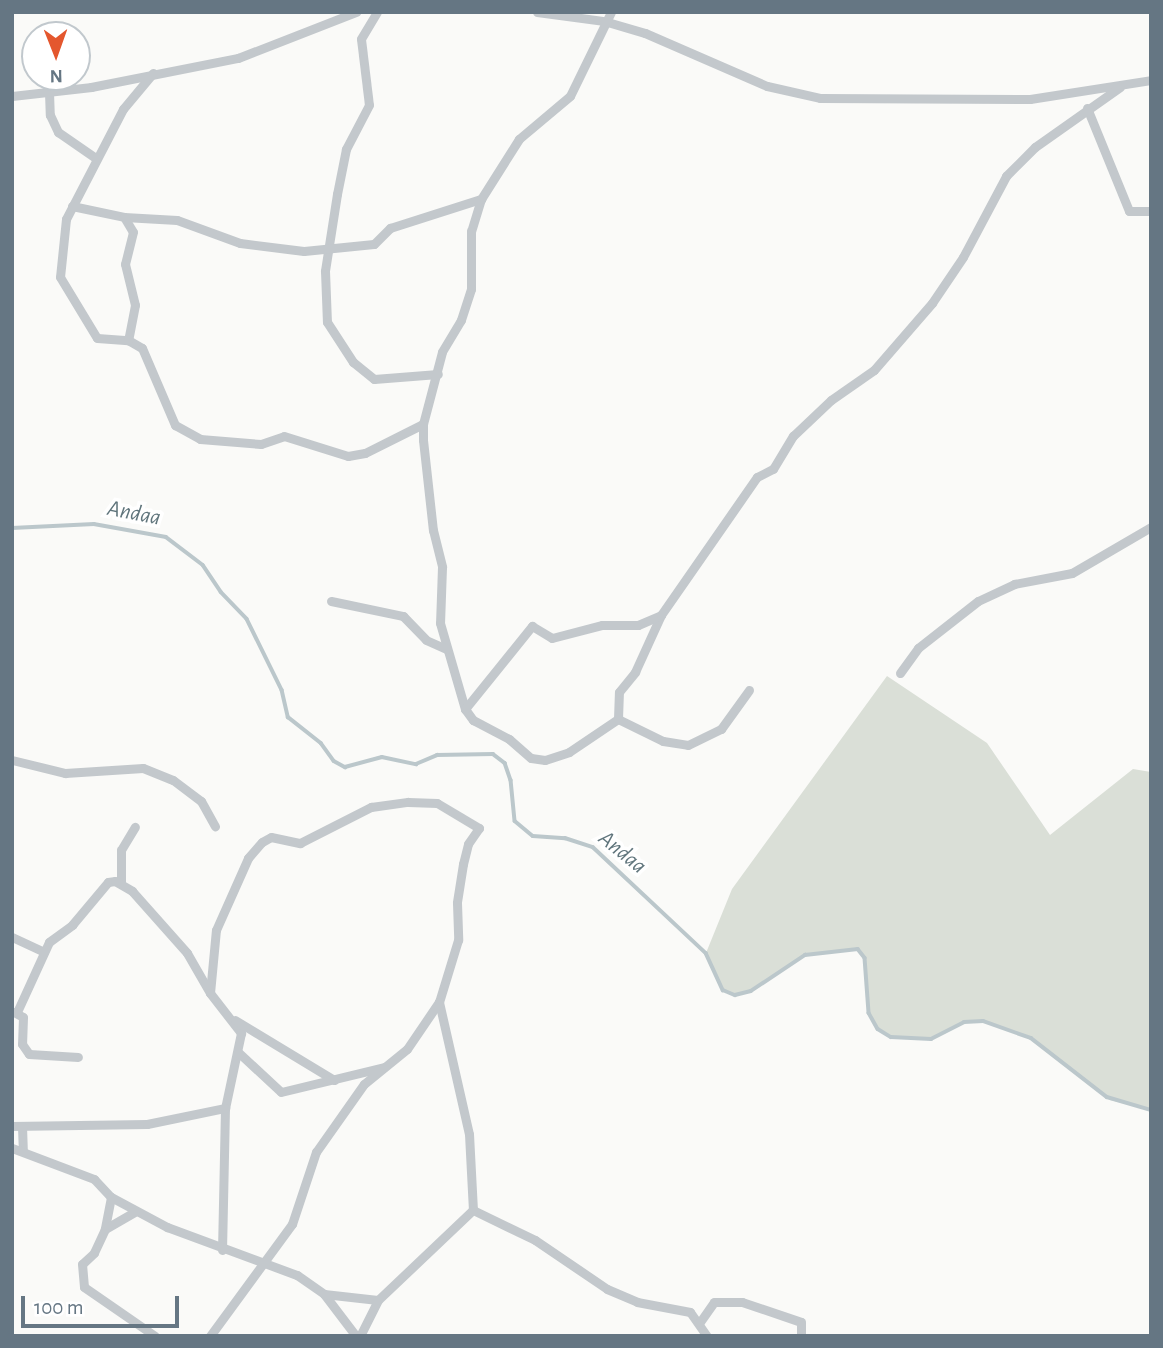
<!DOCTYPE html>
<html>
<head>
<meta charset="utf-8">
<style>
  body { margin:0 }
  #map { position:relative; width:1163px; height:1348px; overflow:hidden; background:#fafaf8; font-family:"Alegreya Sans",sans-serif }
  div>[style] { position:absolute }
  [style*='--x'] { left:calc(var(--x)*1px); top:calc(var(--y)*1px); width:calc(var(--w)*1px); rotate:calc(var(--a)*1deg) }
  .green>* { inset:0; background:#dadfd7 }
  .stream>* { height:3.5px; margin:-1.75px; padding:0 1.75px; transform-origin:1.75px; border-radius:1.75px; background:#bbc7cb }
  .minor>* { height:9px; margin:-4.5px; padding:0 4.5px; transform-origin:4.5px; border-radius:4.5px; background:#c3c8cc }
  span { translate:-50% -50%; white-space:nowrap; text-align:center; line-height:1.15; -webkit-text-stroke:7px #fff; paint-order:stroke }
  .water-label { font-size:23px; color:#60757c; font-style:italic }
  .frame { position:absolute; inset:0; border:14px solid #657683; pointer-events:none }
  .north { position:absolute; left:21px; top:21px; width:70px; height:70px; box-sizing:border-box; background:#fff; border:2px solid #c1c8cd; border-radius:50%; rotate:179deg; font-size:19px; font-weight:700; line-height:28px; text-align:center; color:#657683 }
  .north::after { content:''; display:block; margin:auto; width:24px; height:32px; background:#e4572e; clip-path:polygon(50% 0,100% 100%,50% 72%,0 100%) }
  .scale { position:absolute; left:21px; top:1296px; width:158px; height:32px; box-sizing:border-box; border:4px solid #657683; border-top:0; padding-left:9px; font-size:21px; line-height:24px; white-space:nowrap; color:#657683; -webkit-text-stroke:5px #fff; paint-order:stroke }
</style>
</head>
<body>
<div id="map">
  <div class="green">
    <div style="clip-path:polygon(887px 676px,987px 743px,1050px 835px,1133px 769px,1151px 772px,1151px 1110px,1110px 1100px,1031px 1038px,983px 1021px,964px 1022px,931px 1039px,891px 1037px,878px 1029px,869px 1013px,865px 958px,858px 949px,805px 955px,751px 991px,735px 995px,723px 990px,706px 953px,732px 889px)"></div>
  </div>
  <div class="stream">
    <div style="--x:12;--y:528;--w:82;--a:-2.8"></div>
    <div style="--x:94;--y:524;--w:73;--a:10.2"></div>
    <div style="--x:166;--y:537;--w:46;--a:37.1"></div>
    <div style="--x:203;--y:565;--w:32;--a:56"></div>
    <div style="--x:221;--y:592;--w:37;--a:46"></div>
    <div style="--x:247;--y:619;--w:79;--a:63.8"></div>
    <div style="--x:282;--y:690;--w:28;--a:77"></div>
    <div style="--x:288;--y:717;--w:42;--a:38.2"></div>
    <div style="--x:321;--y:743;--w:22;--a:54"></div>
    <div style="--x:334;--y:761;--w:13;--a:29"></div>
    <div style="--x:345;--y:767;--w:38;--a:-15"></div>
    <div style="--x:382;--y:757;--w:35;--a:12"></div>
    <div style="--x:416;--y:764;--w:23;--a:-23"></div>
    <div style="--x:437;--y:755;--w:56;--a:-1"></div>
    <div style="--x:493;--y:754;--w:15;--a:37"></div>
    <div style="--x:505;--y:763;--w:18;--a:71"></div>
    <div style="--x:511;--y:780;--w:41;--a:84.4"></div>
    <div style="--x:515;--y:821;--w:23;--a:40"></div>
    <div style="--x:533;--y:836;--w:32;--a:4"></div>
    <div style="--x:565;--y:838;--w:29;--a:18"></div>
    <div style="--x:593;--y:847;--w:155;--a:43.2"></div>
    <div style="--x:706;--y:953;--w:41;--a:65.3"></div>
    <div style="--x:723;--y:990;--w:13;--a:23"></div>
    <div style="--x:735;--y:995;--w:16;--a:-14"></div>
    <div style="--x:751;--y:991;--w:65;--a:-33.7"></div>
    <div style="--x:805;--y:955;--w:53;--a:-6.5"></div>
    <div style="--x:858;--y:949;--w:11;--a:52"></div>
    <div style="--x:865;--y:958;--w:55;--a:85.8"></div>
    <div style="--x:869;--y:1013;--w:18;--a:61"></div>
    <div style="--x:878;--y:1029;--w:15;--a:32"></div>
    <div style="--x:891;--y:1037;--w:40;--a:2.9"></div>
    <div style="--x:931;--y:1039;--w:37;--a:-27"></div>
    <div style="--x:964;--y:1022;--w:19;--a:-3"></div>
    <div style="--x:983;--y:1021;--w:51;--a:19.5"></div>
    <div style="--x:1031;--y:1038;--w:96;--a:37.8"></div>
    <div style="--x:1107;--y:1097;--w:46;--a:16.5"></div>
  </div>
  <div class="minor">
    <div style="--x:377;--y:12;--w:31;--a:121"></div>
    <div style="--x:361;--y:39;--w:66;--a:83.1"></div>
    <div style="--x:369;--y:105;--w:50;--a:117.6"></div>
    <div style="--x:346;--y:149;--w:46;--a:101.3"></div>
    <div style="--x:337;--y:194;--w:78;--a:98.9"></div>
    <div style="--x:325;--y:271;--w:51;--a:87.8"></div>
    <div style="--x:327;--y:322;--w:48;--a:57"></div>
    <div style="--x:353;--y:362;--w:27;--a:39"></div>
    <div style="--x:374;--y:379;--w:64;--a:-4.5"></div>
    <div style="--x:537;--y:12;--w:68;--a:7.7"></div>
    <div style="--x:604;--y:21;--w:43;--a:16.3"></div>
    <div style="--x:645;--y:33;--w:133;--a:23.5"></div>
    <div style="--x:767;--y:86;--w:54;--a:12.8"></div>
    <div style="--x:820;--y:98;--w:210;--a:0.3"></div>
    <div style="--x:1030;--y:99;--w:122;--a:-8.9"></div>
    <div style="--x:611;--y:12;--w:93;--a:116"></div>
    <div style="--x:570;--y:96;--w:67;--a:139.9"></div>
    <div style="--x:519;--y:139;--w:71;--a:122.3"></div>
    <div style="--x:481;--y:199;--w:34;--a:107"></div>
    <div style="--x:471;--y:231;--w:58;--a:90"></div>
    <div style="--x:471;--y:289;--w:33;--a:108"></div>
    <div style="--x:461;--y:320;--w:37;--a:121"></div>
    <div style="--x:442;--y:352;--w:74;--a:104.8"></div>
    <div style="--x:423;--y:424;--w:16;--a:90"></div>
    <div style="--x:423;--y:440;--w:91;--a:83.7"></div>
    <div style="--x:433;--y:530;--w:38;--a:76"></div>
    <div style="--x:442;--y:567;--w:56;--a:92"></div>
    <div style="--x:440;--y:623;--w:90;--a:73.8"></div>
    <div style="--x:465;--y:709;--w:14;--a:54"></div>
    <div style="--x:473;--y:720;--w:41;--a:27.8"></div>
    <div style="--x:509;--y:739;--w:29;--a:41"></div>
    <div style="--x:531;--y:758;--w:14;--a:8"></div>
    <div style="--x:545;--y:760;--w:25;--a:-18"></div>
    <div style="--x:569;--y:752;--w:59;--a:-34"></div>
    <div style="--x:618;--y:719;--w:27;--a:-88"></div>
    <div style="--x:619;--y:692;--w:26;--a:-51"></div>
    <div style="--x:635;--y:672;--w:63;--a:-65.5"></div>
    <div style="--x:153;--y:73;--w:47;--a:129.8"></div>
    <div style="--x:123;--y:109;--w:124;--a:117.4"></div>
    <div style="--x:66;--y:219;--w:58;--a:95.9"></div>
    <div style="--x:60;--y:277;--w:71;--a:58.8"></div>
    <div style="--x:97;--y:338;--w:31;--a:4"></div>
    <div style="--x:128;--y:340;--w:16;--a:30"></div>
    <div style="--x:142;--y:348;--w:84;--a:66.8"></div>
    <div style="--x:175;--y:425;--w:29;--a:29"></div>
    <div style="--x:200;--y:439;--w:61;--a:4.7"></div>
    <div style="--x:261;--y:444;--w:24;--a:-19"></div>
    <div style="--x:284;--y:436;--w:67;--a:17.4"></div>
    <div style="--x:348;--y:456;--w:17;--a:-10"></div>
    <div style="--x:365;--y:453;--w:65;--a:-26.6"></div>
    <div style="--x:49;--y:92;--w:23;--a:88"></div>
    <div style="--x:50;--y:115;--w:19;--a:65"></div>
    <div style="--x:58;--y:132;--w:47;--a:34.7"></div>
    <div style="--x:12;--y:96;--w:80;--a:-6.5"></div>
    <div style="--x:91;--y:87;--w:150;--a:-11.2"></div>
    <div style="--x:238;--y:58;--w:127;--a:-21.3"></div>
    <div style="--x:1087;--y:108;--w:111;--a:67.8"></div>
    <div style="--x:1129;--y:211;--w:22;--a:0"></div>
    <div style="--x:72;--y:206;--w:53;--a:11.9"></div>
    <div style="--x:124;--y:217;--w:53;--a:3.2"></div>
    <div style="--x:177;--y:220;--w:67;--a:20.1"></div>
    <div style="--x:240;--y:243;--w:64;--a:7.1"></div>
    <div style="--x:304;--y:251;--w:70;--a:-5.7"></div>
    <div style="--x:374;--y:244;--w:23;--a:-45"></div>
    <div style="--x:390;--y:228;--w:96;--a:-17.7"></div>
    <div style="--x:124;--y:217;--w:17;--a:59"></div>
    <div style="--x:133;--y:232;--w:33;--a:104"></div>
    <div style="--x:125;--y:264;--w:42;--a:76.3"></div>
    <div style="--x:135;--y:305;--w:36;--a:101"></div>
    <div style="--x:331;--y:601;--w:74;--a:11.8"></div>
    <div style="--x:403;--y:616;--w:33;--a:46"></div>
    <div style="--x:426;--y:640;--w:22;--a:24"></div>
    <div style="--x:900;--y:673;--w:31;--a:-54"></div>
    <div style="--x:918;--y:648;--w:76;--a:-38.1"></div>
    <div style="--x:978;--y:601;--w:40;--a:-25"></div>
    <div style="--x:1014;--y:584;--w:59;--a:-10.7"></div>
    <div style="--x:1072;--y:573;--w:91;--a:-30.2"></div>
    <div style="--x:465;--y:709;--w:107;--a:-51.1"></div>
    <div style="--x:532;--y:626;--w:23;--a:31"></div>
    <div style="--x:552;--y:638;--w:52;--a:-14.6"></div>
    <div style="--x:602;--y:625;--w:36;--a:0"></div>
    <div style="--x:638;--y:625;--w:25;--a:-23"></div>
    <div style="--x:661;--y:615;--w:168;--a:-55.2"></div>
    <div style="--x:757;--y:477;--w:18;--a:-27"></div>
    <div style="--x:773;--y:469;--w:39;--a:-59"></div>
    <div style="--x:793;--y:436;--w:52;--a:-43.5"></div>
    <div style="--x:831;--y:400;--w:52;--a:-34.9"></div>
    <div style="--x:874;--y:370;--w:89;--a:-49.1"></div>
    <div style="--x:932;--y:303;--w:55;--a:-56"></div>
    <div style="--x:963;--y:257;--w:92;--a:-62"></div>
    <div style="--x:1006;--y:176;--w:41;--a:-45"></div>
    <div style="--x:1035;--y:147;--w:104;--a:-35.2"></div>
    <div style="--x:618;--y:719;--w:50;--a:26.1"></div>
    <div style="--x:663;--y:741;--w:25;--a:9"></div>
    <div style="--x:688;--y:745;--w:37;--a:-26"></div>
    <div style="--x:721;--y:729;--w:48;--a:-54.3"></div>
    <div style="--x:12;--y:760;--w:55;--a:13.8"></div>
    <div style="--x:65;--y:773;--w:78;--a:-3.7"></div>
    <div style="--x:143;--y:768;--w:32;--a:22"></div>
    <div style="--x:173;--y:780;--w:35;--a:37"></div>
    <div style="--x:201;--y:801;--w:29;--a:61"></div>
    <div style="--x:121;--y:883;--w:33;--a:-90"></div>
    <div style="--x:121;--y:850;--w:27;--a:-59"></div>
    <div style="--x:12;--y:937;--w:35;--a:25"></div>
    <div style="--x:210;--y:993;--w:63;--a:-84.6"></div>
    <div style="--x:216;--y:930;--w:79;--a:-66"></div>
    <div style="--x:248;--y:858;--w:21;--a:-49"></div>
    <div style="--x:262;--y:842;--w:10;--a:-29"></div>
    <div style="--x:271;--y:837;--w:30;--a:12"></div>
    <div style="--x:300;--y:843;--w:80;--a:-26.9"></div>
    <div style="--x:371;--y:807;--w:37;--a:-8"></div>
    <div style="--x:408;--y:802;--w:29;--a:2"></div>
    <div style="--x:437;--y:803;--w:49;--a:30.8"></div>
    <div style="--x:479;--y:828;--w:19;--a:125"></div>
    <div style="--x:468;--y:844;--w:21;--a:104"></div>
    <div style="--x:463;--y:864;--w:39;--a:99"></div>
    <div style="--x:457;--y:903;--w:37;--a:88"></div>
    <div style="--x:458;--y:940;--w:65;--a:107"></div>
    <div style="--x:439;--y:1002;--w:135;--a:77.2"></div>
    <div style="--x:469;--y:1134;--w:76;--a:87"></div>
    <div style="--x:14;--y:1012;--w:10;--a:29"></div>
    <div style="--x:23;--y:1017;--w:27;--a:92"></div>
    <div style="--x:22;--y:1044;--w:12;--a:55"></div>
    <div style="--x:29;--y:1054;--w:49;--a:3.5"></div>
    <div style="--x:17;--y:1012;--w:77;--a:-65.4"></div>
    <div style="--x:49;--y:942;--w:29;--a:-36"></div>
    <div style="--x:72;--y:925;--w:56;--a:-50.1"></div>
    <div style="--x:108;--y:882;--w:7;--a:-8"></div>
    <div style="--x:115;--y:881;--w:20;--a:30"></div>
    <div style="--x:132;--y:891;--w:83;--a:48.4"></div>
    <div style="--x:187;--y:953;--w:46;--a:60.1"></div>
    <div style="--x:210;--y:993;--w:51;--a:52.2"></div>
    <div style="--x:241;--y:1033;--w:77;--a:102"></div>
    <div style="--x:225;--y:1108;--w:142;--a:91.2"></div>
    <div style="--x:235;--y:1020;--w:116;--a:31.2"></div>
    <div style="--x:239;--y:1053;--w:57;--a:42.9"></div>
    <div style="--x:281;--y:1092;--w:106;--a:-13.6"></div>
    <div style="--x:12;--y:1126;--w:135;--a:-0.8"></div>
    <div style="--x:147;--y:1124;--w:80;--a:-11.6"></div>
    <div style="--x:22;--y:1126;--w:24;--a:88"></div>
    <div style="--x:12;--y:1148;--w:88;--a:20.7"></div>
    <div style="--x:94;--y:1179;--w:25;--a:47"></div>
    <div style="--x:111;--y:1197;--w:64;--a:28.2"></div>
    <div style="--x:167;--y:1227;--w:139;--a:20.3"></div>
    <div style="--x:297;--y:1275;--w:33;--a:35"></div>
    <div style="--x:324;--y:1294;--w:53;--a:52.7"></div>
    <div style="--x:111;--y:1197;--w:33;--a:101"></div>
    <div style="--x:105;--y:1229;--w:26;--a:115"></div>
    <div style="--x:94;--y:1253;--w:16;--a:137"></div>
    <div style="--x:82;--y:1264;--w:23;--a:85"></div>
    <div style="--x:84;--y:1287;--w:86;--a:34.6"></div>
    <div style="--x:473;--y:1210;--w:69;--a:25.8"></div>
    <div style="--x:535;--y:1240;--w:87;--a:34.2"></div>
    <div style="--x:607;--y:1289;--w:33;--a:23"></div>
    <div style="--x:637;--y:1302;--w:54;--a:10.7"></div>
    <div style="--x:690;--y:1312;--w:29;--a:55"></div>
    <div style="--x:105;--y:1229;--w:34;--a:-30"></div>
    <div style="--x:324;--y:1294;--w:54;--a:6.3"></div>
    <div style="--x:700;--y:1322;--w:24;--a:-55"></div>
    <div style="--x:714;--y:1302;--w:28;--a:0"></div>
    <div style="--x:742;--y:1302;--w:62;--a:18.7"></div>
    <div style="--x:801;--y:1322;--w:14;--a:90"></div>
    <div style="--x:210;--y:1336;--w:139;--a:-53.8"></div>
    <div style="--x:292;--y:1224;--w:76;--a:-71.6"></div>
    <div style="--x:316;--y:1152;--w:83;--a:-54.8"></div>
    <div style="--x:364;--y:1084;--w:55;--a:-39.1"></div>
    <div style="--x:407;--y:1049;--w:57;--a:-55.8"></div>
    <div style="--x:360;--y:1336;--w:40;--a:-63.4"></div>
    <div style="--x:378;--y:1300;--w:131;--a:-43.5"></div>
  </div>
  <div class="water-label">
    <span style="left:134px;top:514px;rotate:11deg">Andaa</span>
    <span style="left:622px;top:853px;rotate:39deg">Andaa</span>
  </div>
  <div class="frame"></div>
  <div class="north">N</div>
  <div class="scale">100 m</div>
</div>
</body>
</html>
